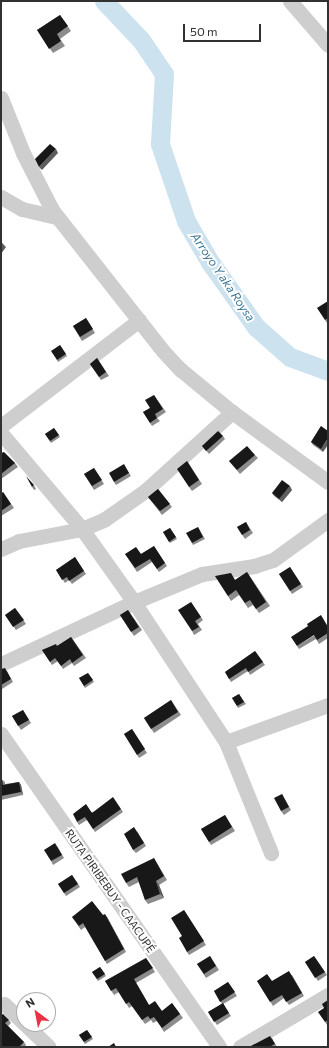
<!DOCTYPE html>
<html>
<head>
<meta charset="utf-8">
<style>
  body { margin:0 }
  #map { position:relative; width:329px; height:1048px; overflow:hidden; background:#fff; font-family:Commissioner,sans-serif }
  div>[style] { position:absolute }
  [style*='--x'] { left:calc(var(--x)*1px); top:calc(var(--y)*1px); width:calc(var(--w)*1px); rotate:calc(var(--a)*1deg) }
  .river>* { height:19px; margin:-9.5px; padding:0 9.5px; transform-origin:9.5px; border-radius:9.5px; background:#cce2ee }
  .minor>* { height:15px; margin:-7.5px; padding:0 7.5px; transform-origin:7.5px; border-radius:7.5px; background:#cecece }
  .wall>* { inset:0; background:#8c8c8c }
  .shaded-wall>* { inset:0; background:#5d5d5d }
  .building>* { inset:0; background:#181818 }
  span { translate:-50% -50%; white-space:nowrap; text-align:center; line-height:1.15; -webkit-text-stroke:4px #fff; paint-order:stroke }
  .street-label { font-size:11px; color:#313131 }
  .water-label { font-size:12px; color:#3c7797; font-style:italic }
  .frame { position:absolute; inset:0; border:2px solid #313131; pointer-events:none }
  .north { position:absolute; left:16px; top:992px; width:40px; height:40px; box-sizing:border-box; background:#fff; border:1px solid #adadad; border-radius:50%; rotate:328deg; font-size:11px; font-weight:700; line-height:16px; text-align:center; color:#313131 }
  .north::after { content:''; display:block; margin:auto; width:14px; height:18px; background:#ea3246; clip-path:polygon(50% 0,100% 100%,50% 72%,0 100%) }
  .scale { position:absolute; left:183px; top:24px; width:78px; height:18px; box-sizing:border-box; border:2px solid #313131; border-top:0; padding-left:5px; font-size:12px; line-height:14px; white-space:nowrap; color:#313131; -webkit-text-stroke:3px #fff; paint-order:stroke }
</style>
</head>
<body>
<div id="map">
  <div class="river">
    <div style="--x:104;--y:1;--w:54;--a:46.5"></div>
    <div style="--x:141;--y:40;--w:41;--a:55.9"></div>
    <div style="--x:164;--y:74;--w:70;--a:93.3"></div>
    <div style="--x:160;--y:144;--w:81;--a:71.3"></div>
    <div style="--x:186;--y:221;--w:48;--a:59.7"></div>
    <div style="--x:210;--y:262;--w:80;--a:54.7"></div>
    <div style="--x:256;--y:327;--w:45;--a:41.4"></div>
    <div style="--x:290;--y:357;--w:40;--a:20.2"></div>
  </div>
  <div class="minor">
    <div style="--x:290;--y:1;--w:58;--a:49.2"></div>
    <div style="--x:1;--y:98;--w:59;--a:68.2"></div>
    <div style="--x:23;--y:153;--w:64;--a:63"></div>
    <div style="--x:52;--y:210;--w:179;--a:51.8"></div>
    <div style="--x:163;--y:351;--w:26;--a:47"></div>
    <div style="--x:181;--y:370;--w:66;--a:39.5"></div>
    <div style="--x:232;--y:412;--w:119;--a:36.1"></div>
    <div style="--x:1;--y:197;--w:24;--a:30"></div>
    <div style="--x:22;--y:209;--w:35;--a:13"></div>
    <div style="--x:1;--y:426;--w:174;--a:-37.5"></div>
    <div style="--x:1;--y:433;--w:126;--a:49.8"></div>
    <div style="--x:82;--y:529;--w:90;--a:54.5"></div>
    <div style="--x:134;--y:602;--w:168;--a:56.7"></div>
    <div style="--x:226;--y:742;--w:120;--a:67.9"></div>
    <div style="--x:1;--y:549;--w:20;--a:-24"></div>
    <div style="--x:19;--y:541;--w:64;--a:-10.8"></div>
    <div style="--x:82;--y:529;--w:25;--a:-23"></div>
    <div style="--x:105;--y:519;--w:49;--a:-35"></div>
    <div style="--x:145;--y:491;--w:118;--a:-42.2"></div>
    <div style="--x:1;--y:664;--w:147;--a:-25"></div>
    <div style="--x:134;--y:602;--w:74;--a:-22.4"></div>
    <div style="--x:202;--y:574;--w:53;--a:-8.7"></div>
    <div style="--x:254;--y:566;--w:20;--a:-18"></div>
    <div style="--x:273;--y:560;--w:68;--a:-36"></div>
    <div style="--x:1;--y:734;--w:381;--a:55.1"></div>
    <div style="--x:226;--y:742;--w:109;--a:-19.9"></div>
    <div style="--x:4;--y:1004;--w:28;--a:44"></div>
    <div style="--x:25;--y:1024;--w:33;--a:44"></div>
    <div style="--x:240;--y:1047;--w:102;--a:-30.6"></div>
  </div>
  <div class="wall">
    <div style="clip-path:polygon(60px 15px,71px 31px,60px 39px,65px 46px,53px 53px,37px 30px)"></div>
    <div style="clip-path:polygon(328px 301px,328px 323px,327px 323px,325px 320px)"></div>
    <div style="clip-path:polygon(86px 318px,95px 333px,82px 341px,73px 326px)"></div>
    <div style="clip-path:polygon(60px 345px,67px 356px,58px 362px,57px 360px)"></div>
    <div style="clip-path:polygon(97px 358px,109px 376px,101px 380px,90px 364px)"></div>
    <div style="clip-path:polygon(154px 395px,166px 412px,157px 418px,160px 421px,152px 426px,143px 412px,150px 408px)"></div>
    <div style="clip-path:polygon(321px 426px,323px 452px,313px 445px,311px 442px)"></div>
    <div style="clip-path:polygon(54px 428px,60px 437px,51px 443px,45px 434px)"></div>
    <div style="clip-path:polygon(223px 436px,225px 439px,209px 454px,202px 446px)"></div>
    <div style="clip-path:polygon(1px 453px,15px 463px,18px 467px,1px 479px)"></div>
    <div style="clip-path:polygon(255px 455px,258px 458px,240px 474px,229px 461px)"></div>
    <div style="clip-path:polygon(187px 461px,202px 484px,192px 491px,189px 487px)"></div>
    <div style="clip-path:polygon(94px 468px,104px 484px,94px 490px,84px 474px)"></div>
    <div style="clip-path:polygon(126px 468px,131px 476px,116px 485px,114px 482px)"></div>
    <div style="clip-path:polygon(34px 485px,36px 489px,34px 490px,32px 487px)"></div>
    <div style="clip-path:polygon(158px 489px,172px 507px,162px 515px,148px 497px)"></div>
    <div style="clip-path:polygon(292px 490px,282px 502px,274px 496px,272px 493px)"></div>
    <div style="clip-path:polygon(3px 492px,14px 508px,1px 516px,1px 494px)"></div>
    <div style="clip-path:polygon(246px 522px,253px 533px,245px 539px,237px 527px)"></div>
    <div style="clip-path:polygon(198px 527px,205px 539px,193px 545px,192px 543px)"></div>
    <div style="clip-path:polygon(170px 528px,177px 539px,170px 543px,163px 532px)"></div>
    <div style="clip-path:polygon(154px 546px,167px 566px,159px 572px,152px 562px,137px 572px,125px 554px,141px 554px)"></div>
    <div style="clip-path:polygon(75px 557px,86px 574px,72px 584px,69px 580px,65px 583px,56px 570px)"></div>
    <div style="clip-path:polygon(290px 567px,303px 587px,292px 594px,279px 574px)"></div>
    <div style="clip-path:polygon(247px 572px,270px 606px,259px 613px,253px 605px,248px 608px,239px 595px,231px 601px,215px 576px,235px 580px)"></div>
    <div style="clip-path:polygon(191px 602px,203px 620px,198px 624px,202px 630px,194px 635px,192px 631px)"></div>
    <div style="clip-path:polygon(15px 608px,26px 624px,16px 630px,5px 615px)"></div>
    <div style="clip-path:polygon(128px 610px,142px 630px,134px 636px,120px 615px)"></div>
    <div style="clip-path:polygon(328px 627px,328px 638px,319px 644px,316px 639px,299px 649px,297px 646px)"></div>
    <div style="clip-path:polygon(71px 637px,86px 658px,74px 666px,72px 663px,63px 669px,58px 661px,52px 665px,42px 650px,57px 646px)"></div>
    <div style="clip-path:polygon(255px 651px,265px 665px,250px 675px,248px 671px,231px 682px,225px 672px)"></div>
    <div style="clip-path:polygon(1px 669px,7px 671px,13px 682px,2px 689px,1px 687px)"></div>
    <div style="clip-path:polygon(88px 673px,94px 682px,85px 688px,79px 678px)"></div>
    <div style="clip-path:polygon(239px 694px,246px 704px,238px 708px,232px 698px)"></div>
    <div style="clip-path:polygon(171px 700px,181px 715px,154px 733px,144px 718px)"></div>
    <div style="clip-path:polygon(23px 710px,31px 723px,21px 730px,12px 716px)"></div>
    <div style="clip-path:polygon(132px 729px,147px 753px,139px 758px,124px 734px)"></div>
    <div style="clip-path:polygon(1px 779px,5px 782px,5px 784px,19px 782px,21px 785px,23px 795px,1px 800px)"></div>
    <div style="clip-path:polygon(282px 794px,291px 810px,284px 815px,281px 811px)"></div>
    <div style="clip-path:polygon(121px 809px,123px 812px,95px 832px,87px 820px,79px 825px,77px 822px,92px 812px)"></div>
    <div style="clip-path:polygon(225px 815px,235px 831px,211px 845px,201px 829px)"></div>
    <div style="clip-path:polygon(137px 831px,146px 846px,136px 853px,133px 850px)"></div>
    <div style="clip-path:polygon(57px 846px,64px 858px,53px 865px,51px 861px)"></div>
    <div style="clip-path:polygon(154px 858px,167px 880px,159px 885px,164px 898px,148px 904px,145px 900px,139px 882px,129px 887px,126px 883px)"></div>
    <div style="clip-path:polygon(72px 875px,80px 887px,66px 896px,58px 884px)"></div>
    <div style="clip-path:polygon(184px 910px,206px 945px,189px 955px,187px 952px,182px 936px)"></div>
    <div style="clip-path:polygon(103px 915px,107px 917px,126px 952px,107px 964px,85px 927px,81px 930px,72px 917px)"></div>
    <div style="clip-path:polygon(210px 956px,219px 970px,206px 978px,197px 964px)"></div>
    <div style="clip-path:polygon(314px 956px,327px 975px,318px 981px,305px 962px)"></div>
    <div style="clip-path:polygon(146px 958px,155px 972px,136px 983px,149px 1005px,162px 1011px,172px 1003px,183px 1018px,164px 1032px,157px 1021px,153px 1023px,151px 1020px,145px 1024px,132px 1006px,129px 1008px,119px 992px,114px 995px,105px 981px)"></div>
    <div style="clip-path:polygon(100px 967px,106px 976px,98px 981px,92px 972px)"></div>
    <div style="clip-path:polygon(292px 975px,304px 996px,289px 1005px,284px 998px,273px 1006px,257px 981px,272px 981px)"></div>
    <div style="clip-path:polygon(228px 982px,237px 996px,223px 1004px,231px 1016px,217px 1025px,208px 1012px,222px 1004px,214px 991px)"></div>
    <div style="clip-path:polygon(328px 1000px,328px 1025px,327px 1025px,325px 1022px,324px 1008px)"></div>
    <div style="clip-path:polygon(1px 1015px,9px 1020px,11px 1023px,8px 1026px,24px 1042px,26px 1045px,25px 1047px,1px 1047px)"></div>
    <div style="clip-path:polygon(87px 1030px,93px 1039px,85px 1044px,79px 1035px)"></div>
    <div style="clip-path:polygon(272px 1038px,277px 1047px,249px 1047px)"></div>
  </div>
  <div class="shaded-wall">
    <div style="clip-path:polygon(56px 149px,58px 153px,42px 170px,39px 167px)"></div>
    <div style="clip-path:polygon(3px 244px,6px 247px,1px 254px,1px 247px)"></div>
    <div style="clip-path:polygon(328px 438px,328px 445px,323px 452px,321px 449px)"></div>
    <div style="clip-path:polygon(290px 486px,292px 490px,282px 502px,279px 499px)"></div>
    <div style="clip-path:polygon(19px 782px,21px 785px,23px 795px,21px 792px)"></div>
    <div style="clip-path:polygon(156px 881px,159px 885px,164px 898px,160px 894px)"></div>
    <div style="clip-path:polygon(105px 914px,107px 917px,126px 952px,124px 949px)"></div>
  </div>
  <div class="building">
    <div style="clip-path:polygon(60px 15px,68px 26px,57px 34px,61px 41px,49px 49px,37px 30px)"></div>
    <div style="clip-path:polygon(50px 144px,56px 149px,39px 167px,35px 159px)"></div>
    <div style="clip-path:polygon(1px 242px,3px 244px,1px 247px)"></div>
    <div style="clip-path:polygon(328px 301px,328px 318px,325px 320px,317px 308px)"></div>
    <div style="clip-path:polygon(86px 318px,93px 329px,80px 337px,73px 326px)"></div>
    <div style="clip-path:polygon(60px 345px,66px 354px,57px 360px,51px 351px)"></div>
    <div style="clip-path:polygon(97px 358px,106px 372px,99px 377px,90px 364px)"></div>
    <div style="clip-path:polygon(154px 395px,163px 409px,155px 414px,157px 418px,150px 423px,143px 412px,150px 408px,145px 400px)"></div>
    <div style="clip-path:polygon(321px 426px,328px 431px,328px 438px,321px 449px,311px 442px)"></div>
    <div style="clip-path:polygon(54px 428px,59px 435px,50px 441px,45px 434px)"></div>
    <div style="clip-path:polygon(218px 431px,223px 436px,206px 451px,202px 446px)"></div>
    <div style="clip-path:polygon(247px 446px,255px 455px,237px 470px,229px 461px)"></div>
    <div style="clip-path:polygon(4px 452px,15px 463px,1px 474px,1px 453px)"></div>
    <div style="clip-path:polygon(187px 461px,199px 480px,189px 487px,177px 469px)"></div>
    <div style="clip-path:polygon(124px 464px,129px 473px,114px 482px,109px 473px)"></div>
    <div style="clip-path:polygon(94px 468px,102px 480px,92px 486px,84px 474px)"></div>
    <div style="clip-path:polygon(26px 476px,34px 485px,32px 487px)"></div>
    <div style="clip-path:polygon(282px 480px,290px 486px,279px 499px,272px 493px)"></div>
    <div style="clip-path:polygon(158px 489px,170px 504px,160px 511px,148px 497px)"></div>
    <div style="clip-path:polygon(3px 492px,11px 504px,1px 511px,1px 494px)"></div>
    <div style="clip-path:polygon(246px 522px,250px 530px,242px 535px,237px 527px)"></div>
    <div style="clip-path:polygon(198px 527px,203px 537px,192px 543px,186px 533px)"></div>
    <div style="clip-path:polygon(170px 528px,176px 537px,169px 542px,163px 532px)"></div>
    <div style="clip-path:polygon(154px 546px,165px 563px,157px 569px,150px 559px,135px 568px,125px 554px,136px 547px,141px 554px)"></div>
    <div style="clip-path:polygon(75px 557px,84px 571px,69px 581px,67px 577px,62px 580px,56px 570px)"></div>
    <div style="clip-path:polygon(290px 567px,301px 584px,290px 591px,279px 574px)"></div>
    <div style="clip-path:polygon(247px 572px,266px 602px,256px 609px,250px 600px,245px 603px,236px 590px,228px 596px,215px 576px,231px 573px,235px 580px)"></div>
    <div style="clip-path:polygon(191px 602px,201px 617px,195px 621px,199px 627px,192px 631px,178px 610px)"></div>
    <div style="clip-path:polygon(15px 608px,24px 620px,13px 627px,5px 615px)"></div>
    <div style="clip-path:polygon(128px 610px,139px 627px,131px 632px,120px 615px)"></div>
    <div style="clip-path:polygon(321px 615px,328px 627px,328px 633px,317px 640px,314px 635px,297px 646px,291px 637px,308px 626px,307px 624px)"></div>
    <div style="clip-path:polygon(71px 637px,83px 655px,72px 663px,70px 659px,61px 666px,55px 658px,50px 662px,42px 650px,56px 644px,57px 646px)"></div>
    <div style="clip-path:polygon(255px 651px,263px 662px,248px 672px,246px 668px,229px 679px,225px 672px)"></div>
    <div style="clip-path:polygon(5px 668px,11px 679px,1px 685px,1px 669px)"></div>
    <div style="clip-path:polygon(88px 673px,93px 680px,84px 686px,79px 678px)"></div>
    <div style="clip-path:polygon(239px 694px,244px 702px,237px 706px,232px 698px)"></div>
    <div style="clip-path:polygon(171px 700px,178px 712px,151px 729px,144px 718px)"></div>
    <div style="clip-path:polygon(23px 710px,29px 720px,18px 726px,12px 716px)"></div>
    <div style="clip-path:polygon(132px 729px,145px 749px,137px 755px,124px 734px)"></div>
    <div style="clip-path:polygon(1px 779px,2px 779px,3px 785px,19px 782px,21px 792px,1px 796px)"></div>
    <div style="clip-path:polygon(282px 794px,289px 807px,281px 811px,274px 798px)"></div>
    <div style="clip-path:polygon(113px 797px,121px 809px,93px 829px,85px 817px,77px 822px,73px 814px,86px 804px,92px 813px)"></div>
    <div style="clip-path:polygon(225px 815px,232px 827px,209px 842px,201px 829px)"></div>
    <div style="clip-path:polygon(134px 827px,144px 843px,133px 850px,124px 834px)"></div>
    <div style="clip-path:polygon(55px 843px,62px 855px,51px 861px,44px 850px)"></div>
    <div style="clip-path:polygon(154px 858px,164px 876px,156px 881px,160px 894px,145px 900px,137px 877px,126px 883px,121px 874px)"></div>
    <div style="clip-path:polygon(72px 875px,78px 884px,64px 893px,58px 884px)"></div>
    <div style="clip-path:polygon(92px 901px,103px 915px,105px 914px,124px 949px,105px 961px,83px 923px,79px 926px,72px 917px)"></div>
    <div style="clip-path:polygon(184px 910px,204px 941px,187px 952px,179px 938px,182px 936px,171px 918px)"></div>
    <div style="clip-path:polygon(210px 956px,216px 966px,204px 974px,197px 964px)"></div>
    <div style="clip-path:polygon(314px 956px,325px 972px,315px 978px,305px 962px)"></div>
    <div style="clip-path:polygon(146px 958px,153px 968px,134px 979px,149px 1005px,155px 1001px,162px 1011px,172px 1003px,180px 1014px,162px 1028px,154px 1017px,150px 1019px,148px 1016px,142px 1020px,129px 1002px,126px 1004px,116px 988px,111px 991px,105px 981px)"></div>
    <div style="clip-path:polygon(100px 967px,105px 974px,97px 979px,92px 972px)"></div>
    <div style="clip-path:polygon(289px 971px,302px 993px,286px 1002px,282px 995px,270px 1002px,257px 981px,267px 974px,272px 981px)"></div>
    <div style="clip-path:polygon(228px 982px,235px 992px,220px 1002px,214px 991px)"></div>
    <div style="clip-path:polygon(328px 1000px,328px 1020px,325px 1022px,318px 1012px,324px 1008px,322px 1004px)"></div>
    <div style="clip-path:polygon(223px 1003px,229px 1013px,214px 1022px,208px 1012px)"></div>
    <div style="clip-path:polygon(3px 1014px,9px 1020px,5px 1023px,24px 1042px,19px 1047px,1px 1047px,1px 1015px)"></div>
    <div style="clip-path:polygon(87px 1030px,92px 1037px,84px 1042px,79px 1035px)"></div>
    <div style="clip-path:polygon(270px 1036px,275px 1044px,269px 1047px,249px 1047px)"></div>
    <div style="clip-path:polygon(114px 1043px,116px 1047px,108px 1047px)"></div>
  </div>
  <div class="street-label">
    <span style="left:110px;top:891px;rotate:55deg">RUTA PIRIBEBUY - CAACUPÉ</span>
  </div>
  <div class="water-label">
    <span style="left:223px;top:277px;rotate:56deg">Arroyo Y aka Roysa</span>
  </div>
  <div class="frame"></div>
  <div class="north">N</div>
  <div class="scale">50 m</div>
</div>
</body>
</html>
